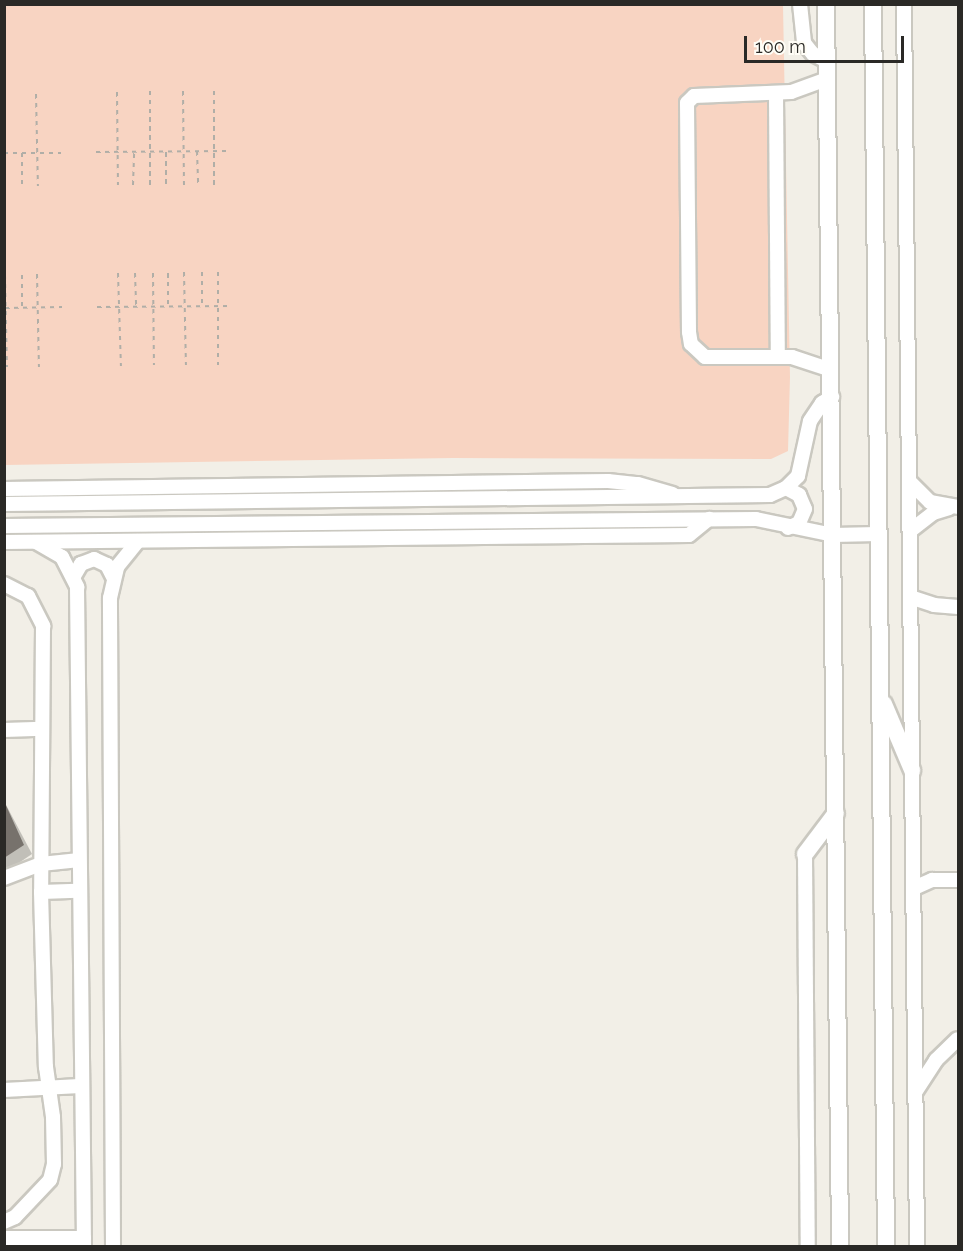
<!DOCTYPE html>
<html>
<head>
<meta charset="utf-8">
<style>
  body { margin:0 }
  #map { position:relative; width:963px; height:1251px; overflow:hidden; background:#f2efe7; font-family:Raleway,sans-serif }
  div>[style] { position:absolute }
  [style*='--x'] { left:calc(var(--x)*1px); top:calc(var(--y)*1px); width:calc(var(--w)*1px); rotate:calc(var(--a)*1deg) }
  .green>* { inset:0; background:#f8d4c2 }
  .shadow>* { inset:0; background:#0003 }
  .building>* { inset:0; background:#77726c }
  .path>* { height:2px; margin-top:-1px; transform-origin:0; background:repeating-linear-gradient(90deg,#b0aea7 0 4.5px,transparent 0 9px) }
  .roads { filter:drop-shadow(2px 0 #cac8c0) drop-shadow(-2px 0 #cac8c0) drop-shadow(0 2px #cac8c0) drop-shadow(0 -2px #cac8c0) }
  .minor>* { height:14px; margin:-7px; padding:0 7px; transform-origin:7px; border-radius:7px; background:#fff }
  .major>* { height:16px; margin:-8px; padding:0 8px; transform-origin:8px; border-radius:8px; background:#fff }
  span { translate:-50% -50%; white-space:nowrap; text-align:center; line-height:1.15; -webkit-text-stroke:5px #fffdf6; paint-order:stroke }
  .frame { position:absolute; inset:0; border:6px solid #2a2926; pointer-events:none }
  .scale { position:absolute; left:744px; top:36px; width:160px; height:27px; box-sizing:border-box; border:3px solid #2a2926; border-top:0; padding-left:8px; font-size:18px; line-height:21px; white-space:nowrap; color:#2a2926; -webkit-text-stroke:4px #fffdf6; paint-order:stroke }
</style>
</head>
<body>
<div id="map">
  <div class="green">
    <div style="clip-path:polygon(5px 5px,783px 5px,790px 377px,788px 451px,771px 459px,453px 458px,5px 465px)"></div>
  </div>
  <div class="shadow">
    <div style="clip-path:polygon(4px 801px,32px 854px,4px 873px)"></div>
  </div>
  <div class="building">
    <div style="clip-path:polygon(4px 801px,24px 845px,4px 858px)"></div>
  </div>
  <div class="path">
    <div style="--x:183;--y:91;--w:94;--a:89.4"></div>
    <div style="--x:117;--y:92;--w:93;--a:89.4"></div>
    <div style="--x:36;--y:94;--w:92;--a:88.8"></div>
    <div style="--x:5;--y:95;--w:90;--a:90"></div>
    <div style="--x:197;--y:151;--w:34;--a:88"></div>
    <div style="--x:96;--y:152;--w:131;--a:-0.4"></div>
    <div style="--x:166;--y:152;--w:33;--a:90"></div>
    <div style="--x:4;--y:153;--w:57;--a:0"></div>
    <div style="--x:22;--y:153;--w:33;--a:90"></div>
    <div style="--x:133;--y:185;--w:33;--a:-88"></div>
    <div style="--x:150;--y:185;--w:94;--a:-90"></div>
    <div style="--x:214;--y:185;--w:94;--a:-90"></div>
    <div style="--x:184;--y:272;--w:93;--a:88.8"></div>
    <div style="--x:202;--y:272;--w:33;--a:90"></div>
    <div style="--x:218;--y:272;--w:93;--a:90"></div>
    <div style="--x:118;--y:273;--w:93;--a:88.2"></div>
    <div style="--x:135;--y:273;--w:33;--a:88"></div>
    <div style="--x:153;--y:273;--w:92;--a:89.4"></div>
    <div style="--x:168;--y:273;--w:33;--a:90"></div>
    <div style="--x:37;--y:274;--w:93;--a:88.8"></div>
    <div style="--x:5;--y:275;--w:92;--a:88.8"></div>
    <div style="--x:22;--y:275;--w:33;--a:90"></div>
    <div style="--x:97;--y:307;--w:134;--a:-0.4"></div>
    <div style="--x:5;--y:308;--w:57;--a:-1"></div>
  </div>
  <div class="roads">
    <div class="minor">
      <div style="--x:800;--y:4;--w:39;--a:84"></div>
      <div style="--x:804;--y:43;--w:14;--a:51"></div>
      <div style="--x:813;--y:54;--w:16;--a:27"></div>
      <div style="--x:904;--y:4;--w:1242;--a:89.4"></div>
      <div style="--x:827;--y:79;--w:38;--a:160"></div>
      <div style="--x:791;--y:92;--w:97;--a:177.6"></div>
      <div style="--x:694;--y:96;--w:10;--a:135"></div>
      <div style="--x:687;--y:103;--w:229;--a:89.5"></div>
      <div style="--x:689;--y:332;--w:12;--a:81"></div>
      <div style="--x:691;--y:344;--w:19;--a:43"></div>
      <div style="--x:705;--y:357;--w:87;--a:0"></div>
      <div style="--x:792;--y:357;--w:41;--a:18.4"></div>
      <div style="--x:776;--y:94;--w:262;--a:89.6"></div>
      <div style="--x:910;--y:482;--w:28;--a:45"></div>
      <div style="--x:930;--y:502;--w:28;--a:10"></div>
      <div style="--x:786;--y:488;--w:15;--a:28"></div>
      <div style="--x:799;--y:495;--w:15;--a:67"></div>
      <div style="--x:805;--y:509;--w:15;--a:113"></div>
      <div style="--x:799;--y:523;--w:12;--a:156"></div>
      <div style="--x:4;--y:489;--w:604;--a:-0.76"></div>
      <div style="--x:608;--y:481;--w:30;--a:6"></div>
      <div style="--x:638;--y:484;--w:36;--a:16"></div>
      <div style="--x:4;--y:504;--w:766;--a:-0.67"></div>
      <div style="--x:770;--y:495;--w:17;--a:-24"></div>
      <div style="--x:786;--y:488;--w:17;--a:-45"></div>
      <div style="--x:798;--y:476;--w:56;--a:-77.7"></div>
      <div style="--x:810;--y:421;--w:22;--a:-56"></div>
      <div style="--x:822;--y:403;--w:12;--a:-31"></div>
      <div style="--x:4;--y:526;--w:752;--a:-0.53"></div>
      <div style="--x:756;--y:519;--w:79;--a:11.7"></div>
      <div style="--x:833;--y:535;--w:45;--a:-1.3"></div>
      <div style="--x:910;--y:531;--w:29;--a:-38"></div>
      <div style="--x:933;--y:513;--w:17;--a:-17"></div>
      <div style="--x:4;--y:542;--w:685;--a:-0.59"></div>
      <div style="--x:689;--y:535;--w:26;--a:-39"></div>
      <div style="--x:36;--y:542;--w:30;--a:30"></div>
      <div style="--x:62;--y:557;--w:34;--a:63"></div>
      <div style="--x:77;--y:587;--w:659;--a:89.39"></div>
      <div style="--x:74;--y:576;--w:14;--a:-60"></div>
      <div style="--x:81;--y:564;--w:14;--a:-21"></div>
      <div style="--x:94;--y:559;--w:14;--a:25"></div>
      <div style="--x:107;--y:565;--w:13;--a:63"></div>
      <div style="--x:4;--y:584;--w:27;--a:27"></div>
      <div style="--x:28;--y:596;--w:34;--a:63"></div>
      <div style="--x:43;--y:626;--w:266;--a:90.4"></div>
      <div style="--x:41;--y:892;--w:175;--a:88.4"></div>
      <div style="--x:46;--y:1067;--w:50;--a:82"></div>
      <div style="--x:53;--y:1117;--w:47;--a:88.8"></div>
      <div style="--x:54;--y:1164;--w:16;--a:104"></div>
      <div style="--x:50;--y:1180;--w:51;--a:133.4"></div>
      <div style="--x:15;--y:1217;--w:12;--a:156"></div>
      <div style="--x:910;--y:597;--w:25;--a:18"></div>
      <div style="--x:934;--y:605;--w:24;--a:5"></div>
      <div style="--x:4;--y:730;--w:38;--a:-2"></div>
      <div style="--x:805;--y:854;--w:392;--a:89.6"></div>
      <div style="--x:4;--y:878;--w:40;--a:-21"></div>
      <div style="--x:41;--y:864;--w:36;--a:-6"></div>
      <div style="--x:914;--y:888;--w:20;--a:-24"></div>
      <div style="--x:932;--y:880;--w:26;--a:0"></div>
      <div style="--x:41;--y:892;--w:36;--a:-2"></div>
      <div style="--x:4;--y:1090;--w:76;--a:-3"></div>
      <div style="--x:916;--y:1091;--w:37;--a:-57"></div>
      <div style="--x:936;--y:1060;--w:30;--a:-44"></div>
      <div style="--x:4;--y:1238;--w:80;--a:0"></div>
      <div style="--x:113;--y:1246;--w:648;--a:-90.27"></div>
      <div style="--x:110;--y:598;--w:32;--a:-77"></div>
      <div style="--x:117;--y:567;--w:33;--a:-51"></div>
    </div>
    <div class="major">
      <div style="--x:826;--y:4;--w:1242;--a:89.35"></div>
      <div style="--x:873;--y:4;--w:1242;--a:89.4"></div>
      <div style="--x:884;--y:704;--w:72;--a:67"></div>
      <div style="--x:805;--y:854;--w:51;--a:-52.9"></div>
    </div>
  </div>
  <div class="frame"></div>
  <div class="scale">100 m</div>
</div>
</body>
</html>
